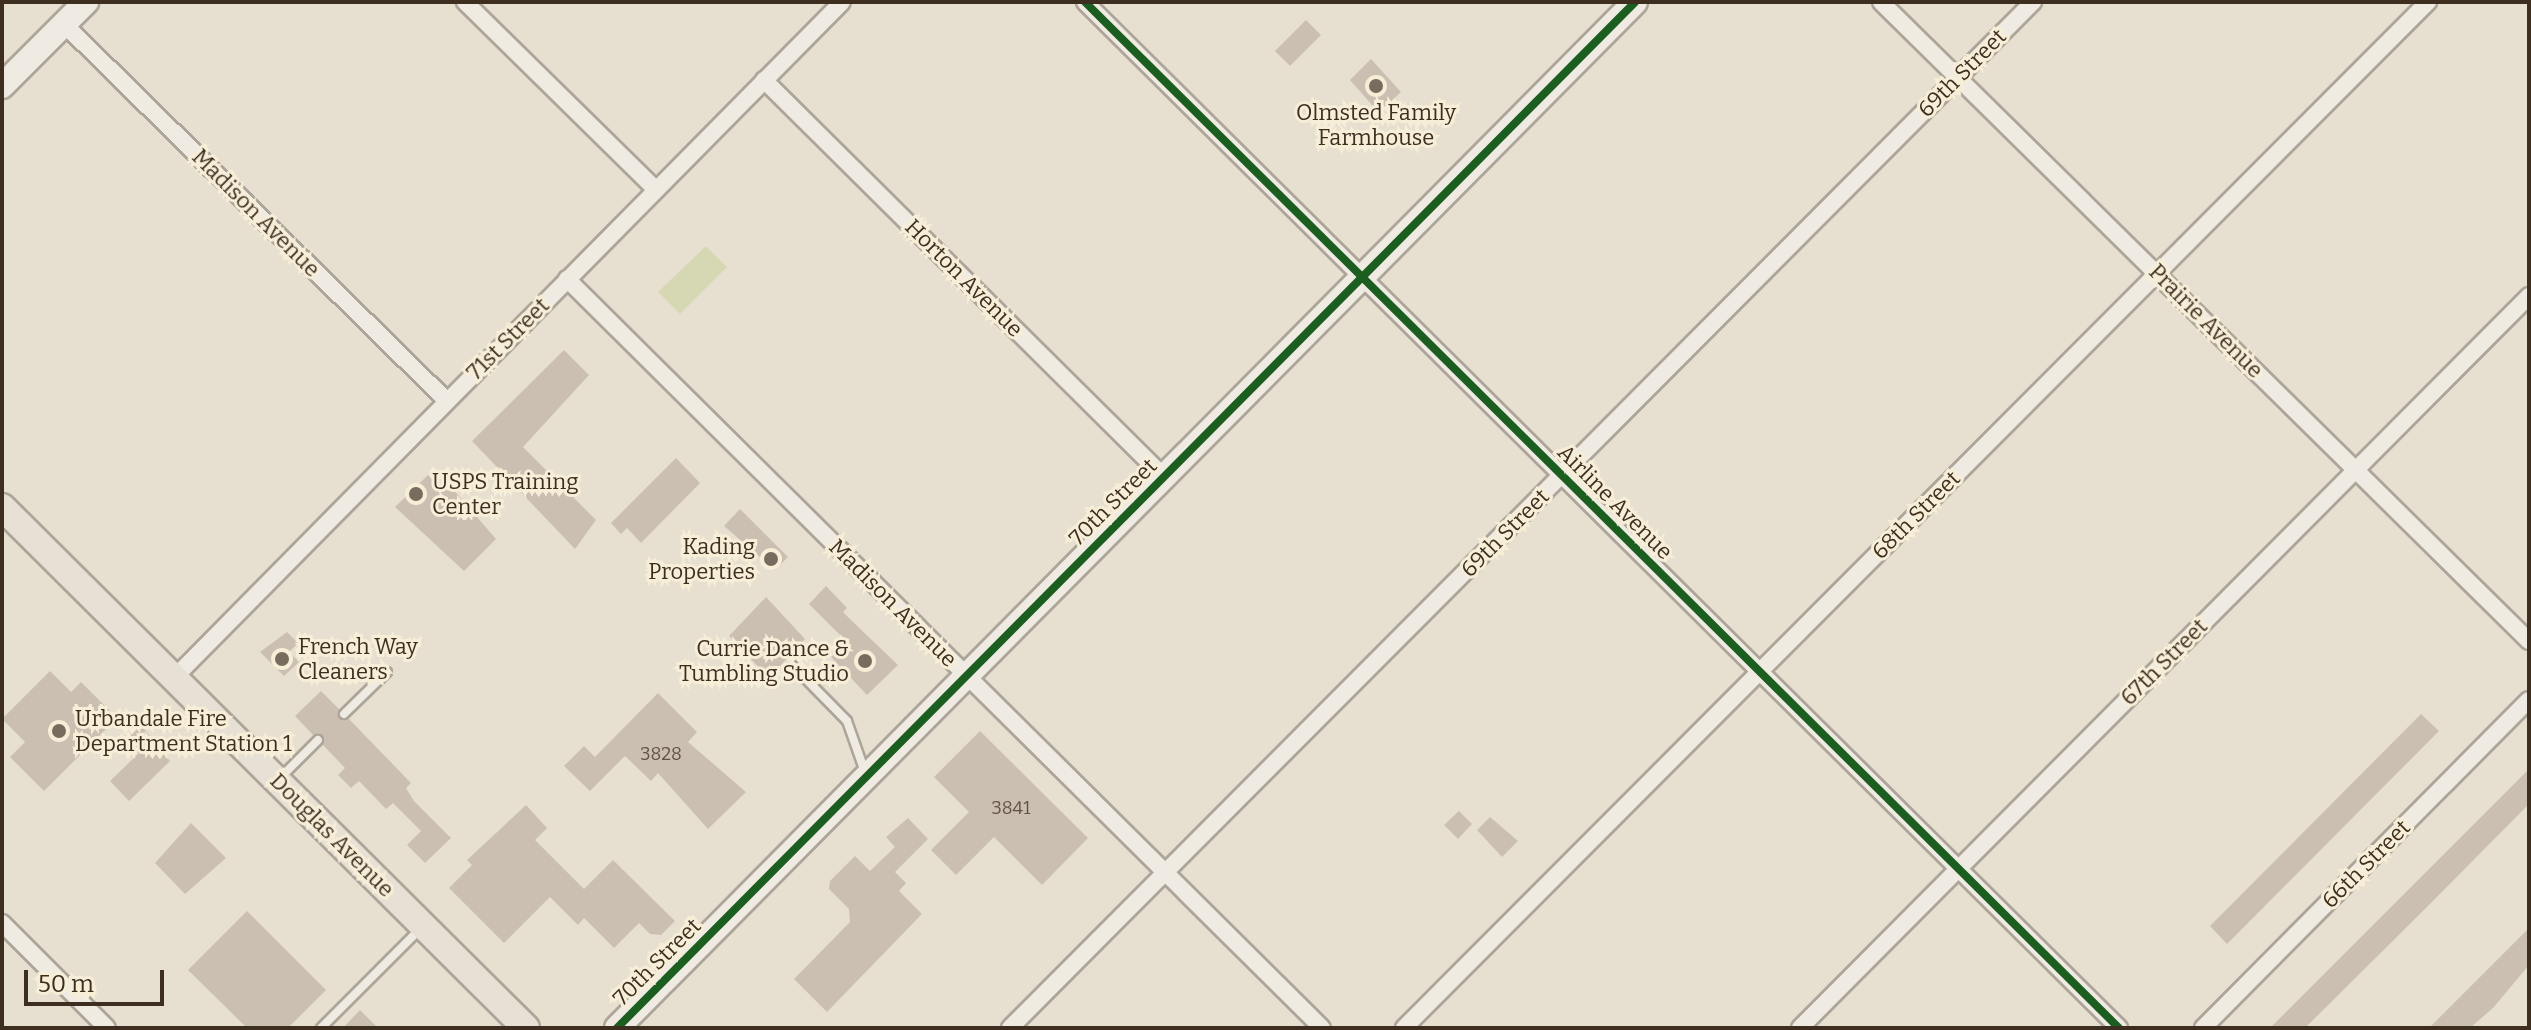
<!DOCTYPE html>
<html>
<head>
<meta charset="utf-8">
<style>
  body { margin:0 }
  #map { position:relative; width:2531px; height:1030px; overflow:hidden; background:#e7e0d1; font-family:Bitter,serif }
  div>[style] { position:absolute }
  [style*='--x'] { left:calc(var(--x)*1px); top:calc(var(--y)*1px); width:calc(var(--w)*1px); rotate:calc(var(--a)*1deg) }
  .green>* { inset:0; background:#d6d7b3 }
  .building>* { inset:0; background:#cbbfb2 }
  .roads { filter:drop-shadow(2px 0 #ada599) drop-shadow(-2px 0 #ada599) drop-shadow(0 2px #ada599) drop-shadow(0 -2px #ada599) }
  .lane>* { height:8px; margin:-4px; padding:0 4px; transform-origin:4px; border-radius:4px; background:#efebe3 }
  .street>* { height:16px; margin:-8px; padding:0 8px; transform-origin:8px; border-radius:8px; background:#efebe3 }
  .secondary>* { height:24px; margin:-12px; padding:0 12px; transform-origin:12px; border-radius:12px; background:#efebe3 }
  .primary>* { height:26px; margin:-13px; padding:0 13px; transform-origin:13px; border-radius:13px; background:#e6e1d4 }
  .cycleway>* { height:8px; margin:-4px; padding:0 4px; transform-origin:4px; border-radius:4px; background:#1b5e20 }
  .dots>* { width:22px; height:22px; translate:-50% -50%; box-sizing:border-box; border:4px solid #f7eed8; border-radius:50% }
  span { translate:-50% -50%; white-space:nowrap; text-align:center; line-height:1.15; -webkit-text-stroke:6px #f7eed8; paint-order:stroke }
  .number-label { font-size:18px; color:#605244 }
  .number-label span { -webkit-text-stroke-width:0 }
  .street-label { font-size:22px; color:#3d2e20 }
  .poi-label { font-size:22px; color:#3d2e20 }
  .left { translate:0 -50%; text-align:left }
  .right { translate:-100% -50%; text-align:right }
  .frame { position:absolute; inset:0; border:4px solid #3d2e20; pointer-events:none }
  .scale { position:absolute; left:24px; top:970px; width:140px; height:36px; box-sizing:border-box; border:4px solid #3d2e20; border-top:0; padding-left:10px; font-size:24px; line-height:28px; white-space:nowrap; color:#3d2e20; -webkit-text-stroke:6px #f7eed8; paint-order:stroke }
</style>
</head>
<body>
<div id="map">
  <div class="green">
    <div style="clip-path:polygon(706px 246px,727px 267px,680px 314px,658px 292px)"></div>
  </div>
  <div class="building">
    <div style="clip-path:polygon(1306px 20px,1321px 35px,1290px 66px,1275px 51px)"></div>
    <div style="clip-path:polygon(1371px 59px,1401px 92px,1379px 113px,1350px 80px)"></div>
    <div style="clip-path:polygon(564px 350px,589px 375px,523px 447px,596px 520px,575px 549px,472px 441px)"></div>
    <div style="clip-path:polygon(676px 458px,700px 483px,641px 543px,627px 528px,621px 534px,611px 523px)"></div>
    <div style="clip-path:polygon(428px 475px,439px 486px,445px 480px,496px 539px,464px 571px,395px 507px)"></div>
    <div style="clip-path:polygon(740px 509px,788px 557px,775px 570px,724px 526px)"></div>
    <div style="clip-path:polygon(826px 586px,847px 608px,843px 612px,852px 621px,898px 665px,867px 695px,831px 657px,847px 642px,809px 604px)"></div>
    <div style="clip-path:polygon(766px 597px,805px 639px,769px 678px,729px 636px)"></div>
    <div style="clip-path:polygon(287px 632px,298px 643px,289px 652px,299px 662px,284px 676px,260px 652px)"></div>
    <div style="clip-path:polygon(50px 671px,71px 692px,81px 682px,117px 718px,44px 791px,10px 757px,25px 742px,2px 719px)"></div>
    <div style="clip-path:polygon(321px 691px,339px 709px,340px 719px,349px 719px,411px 783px,406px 788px,414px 801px,451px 838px,425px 863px,407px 845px,421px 831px,393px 803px,386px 809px,359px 781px,351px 788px,338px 775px,345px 768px,323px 745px,323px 736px,313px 735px,295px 716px)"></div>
    <div style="clip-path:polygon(658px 693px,697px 732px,688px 742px,746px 792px,708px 829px,658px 773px,651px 781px,625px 756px,590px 791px,564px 766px,584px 746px,595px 757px)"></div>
    <div style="clip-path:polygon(2421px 714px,2439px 731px,2227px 944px,2210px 926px)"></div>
    <div style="clip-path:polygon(141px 725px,170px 761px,129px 801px,110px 781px,138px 754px,125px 741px)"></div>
    <div style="clip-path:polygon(980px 731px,1088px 838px,1042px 885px,994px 837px,956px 875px,931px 850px,969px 812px,934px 777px)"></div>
    <div style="clip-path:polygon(2529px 769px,2529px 804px,2428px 906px,2305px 1028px,2270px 1028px)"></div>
    <div style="clip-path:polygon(526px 805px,547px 828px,535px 840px,584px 889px,613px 860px,675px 921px,661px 935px,650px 934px,639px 923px,614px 948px,584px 918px,578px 925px,550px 897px,504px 943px,449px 888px,472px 865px,467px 860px)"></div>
    <div style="clip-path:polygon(1459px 811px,1472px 824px,1458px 839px,1444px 825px)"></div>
    <div style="clip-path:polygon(1490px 817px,1518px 841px,1502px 857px,1477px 830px)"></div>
    <div style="clip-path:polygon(908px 818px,928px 839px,895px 872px,906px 883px,899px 891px,922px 914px,827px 1012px,794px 979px,850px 922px,849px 909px,829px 889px,830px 881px,855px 856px,870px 871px,895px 847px,886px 837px)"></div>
    <div style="clip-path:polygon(191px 823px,226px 858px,185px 894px,155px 863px)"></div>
    <div style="clip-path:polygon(247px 911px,326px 990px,288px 1028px,247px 1028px,188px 970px)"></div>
    <div style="clip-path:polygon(2529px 928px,2529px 965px,2493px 1008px,2470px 1028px,2429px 1028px)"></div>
    <div style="clip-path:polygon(360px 1010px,378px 1028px,343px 1028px)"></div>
  </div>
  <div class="roads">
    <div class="lane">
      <div style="--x:793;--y:666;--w:77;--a:45.5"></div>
      <div style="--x:847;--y:721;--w:54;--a:70.6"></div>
      <div style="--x:344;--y:714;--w:60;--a:-44.3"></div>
      <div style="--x:279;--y:779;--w:55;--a:-45"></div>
      <div style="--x:321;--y:1028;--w:140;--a:-45"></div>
    </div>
    <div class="street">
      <div style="--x:465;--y:2;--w:267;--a:44.5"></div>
      <div style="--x:1085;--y:2;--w:1457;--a:44.78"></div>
      <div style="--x:1881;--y:2;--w:910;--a:44.6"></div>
      <div style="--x:64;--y:24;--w:537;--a:44.55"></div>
      <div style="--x:764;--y:80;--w:564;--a:44.78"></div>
      <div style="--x:567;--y:279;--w:1063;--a:44.77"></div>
      <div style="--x:174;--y:678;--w:950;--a:-45.34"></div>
      <div style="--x:2;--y:923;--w:148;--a:45"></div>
      <div style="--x:1010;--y:1028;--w:1449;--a:-45.08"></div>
      <div style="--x:1404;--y:1028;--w:1450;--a:-45.06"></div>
      <div style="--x:1800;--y:1028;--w:1033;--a:-45.12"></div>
      <div style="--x:2203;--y:1028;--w:462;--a:-45.2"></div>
    </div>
    <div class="secondary">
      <div style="--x:2;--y:86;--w:119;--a:-45"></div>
      <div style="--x:617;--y:1028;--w:1445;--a:-45.22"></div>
    </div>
    <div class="primary">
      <div style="--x:2;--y:507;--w:739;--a:44.84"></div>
    </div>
  </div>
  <div class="cycleway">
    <div style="--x:1085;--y:2;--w:1457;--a:44.78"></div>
    <div style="--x:617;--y:1028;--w:1445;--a:-45.22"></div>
  </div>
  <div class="dots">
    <div style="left:1376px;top:86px;background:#786c5e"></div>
    <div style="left:416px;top:494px;background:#786c5e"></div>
    <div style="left:771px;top:559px;background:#786c5e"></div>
    <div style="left:282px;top:659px;background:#786c5e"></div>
    <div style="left:865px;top:661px;background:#786c5e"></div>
    <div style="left:59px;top:731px;background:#786c5e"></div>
  </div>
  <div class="number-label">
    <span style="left:661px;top:754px">3828</span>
    <span style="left:1011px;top:808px">3841</span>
  </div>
  <div class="street-label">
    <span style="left:1962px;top:73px;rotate:-45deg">69th Street</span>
    <span style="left:256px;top:213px;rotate:45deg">Madison Avenue</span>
    <span style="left:964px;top:278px;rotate:45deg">Horton Avenue</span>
    <span style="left:2206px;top:321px;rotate:45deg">Prairie Avenue</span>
    <span style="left:508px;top:339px;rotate:-45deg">71st Street</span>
    <span style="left:1113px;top:502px;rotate:-45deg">70th Street</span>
    <span style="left:1615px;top:502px;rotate:45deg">Airline Avenue</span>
    <span style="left:1916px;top:515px;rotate:-45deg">68th Street</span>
    <span style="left:1505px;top:533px;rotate:-45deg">69th Street</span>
    <span style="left:893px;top:603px;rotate:45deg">Madison Avenue</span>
    <span style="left:2164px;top:662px;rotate:-45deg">67th Street</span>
    <span style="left:332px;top:835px;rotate:45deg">Douglas Avenue</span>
    <span style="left:2366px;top:864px;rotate:-45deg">66th Street</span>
    <span style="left:657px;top:962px;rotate:-45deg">70th Street</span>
  </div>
  <div class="poi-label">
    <span style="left:1376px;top:125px">Olmsted Family<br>Farmhouse</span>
    <span class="left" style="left:432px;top:494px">USPS Training<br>Center</span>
    <span class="right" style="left:755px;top:559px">Kading<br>Properties</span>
    <span class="left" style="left:298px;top:659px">French Way<br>Cleaners</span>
    <span class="right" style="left:849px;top:661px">Currie Dance &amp;<br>Tumbling Studio</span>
    <span class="left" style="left:75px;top:731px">Urbandale Fire<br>Department Station 1</span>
  </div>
  <div class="frame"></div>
  <div class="scale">50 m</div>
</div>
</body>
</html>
